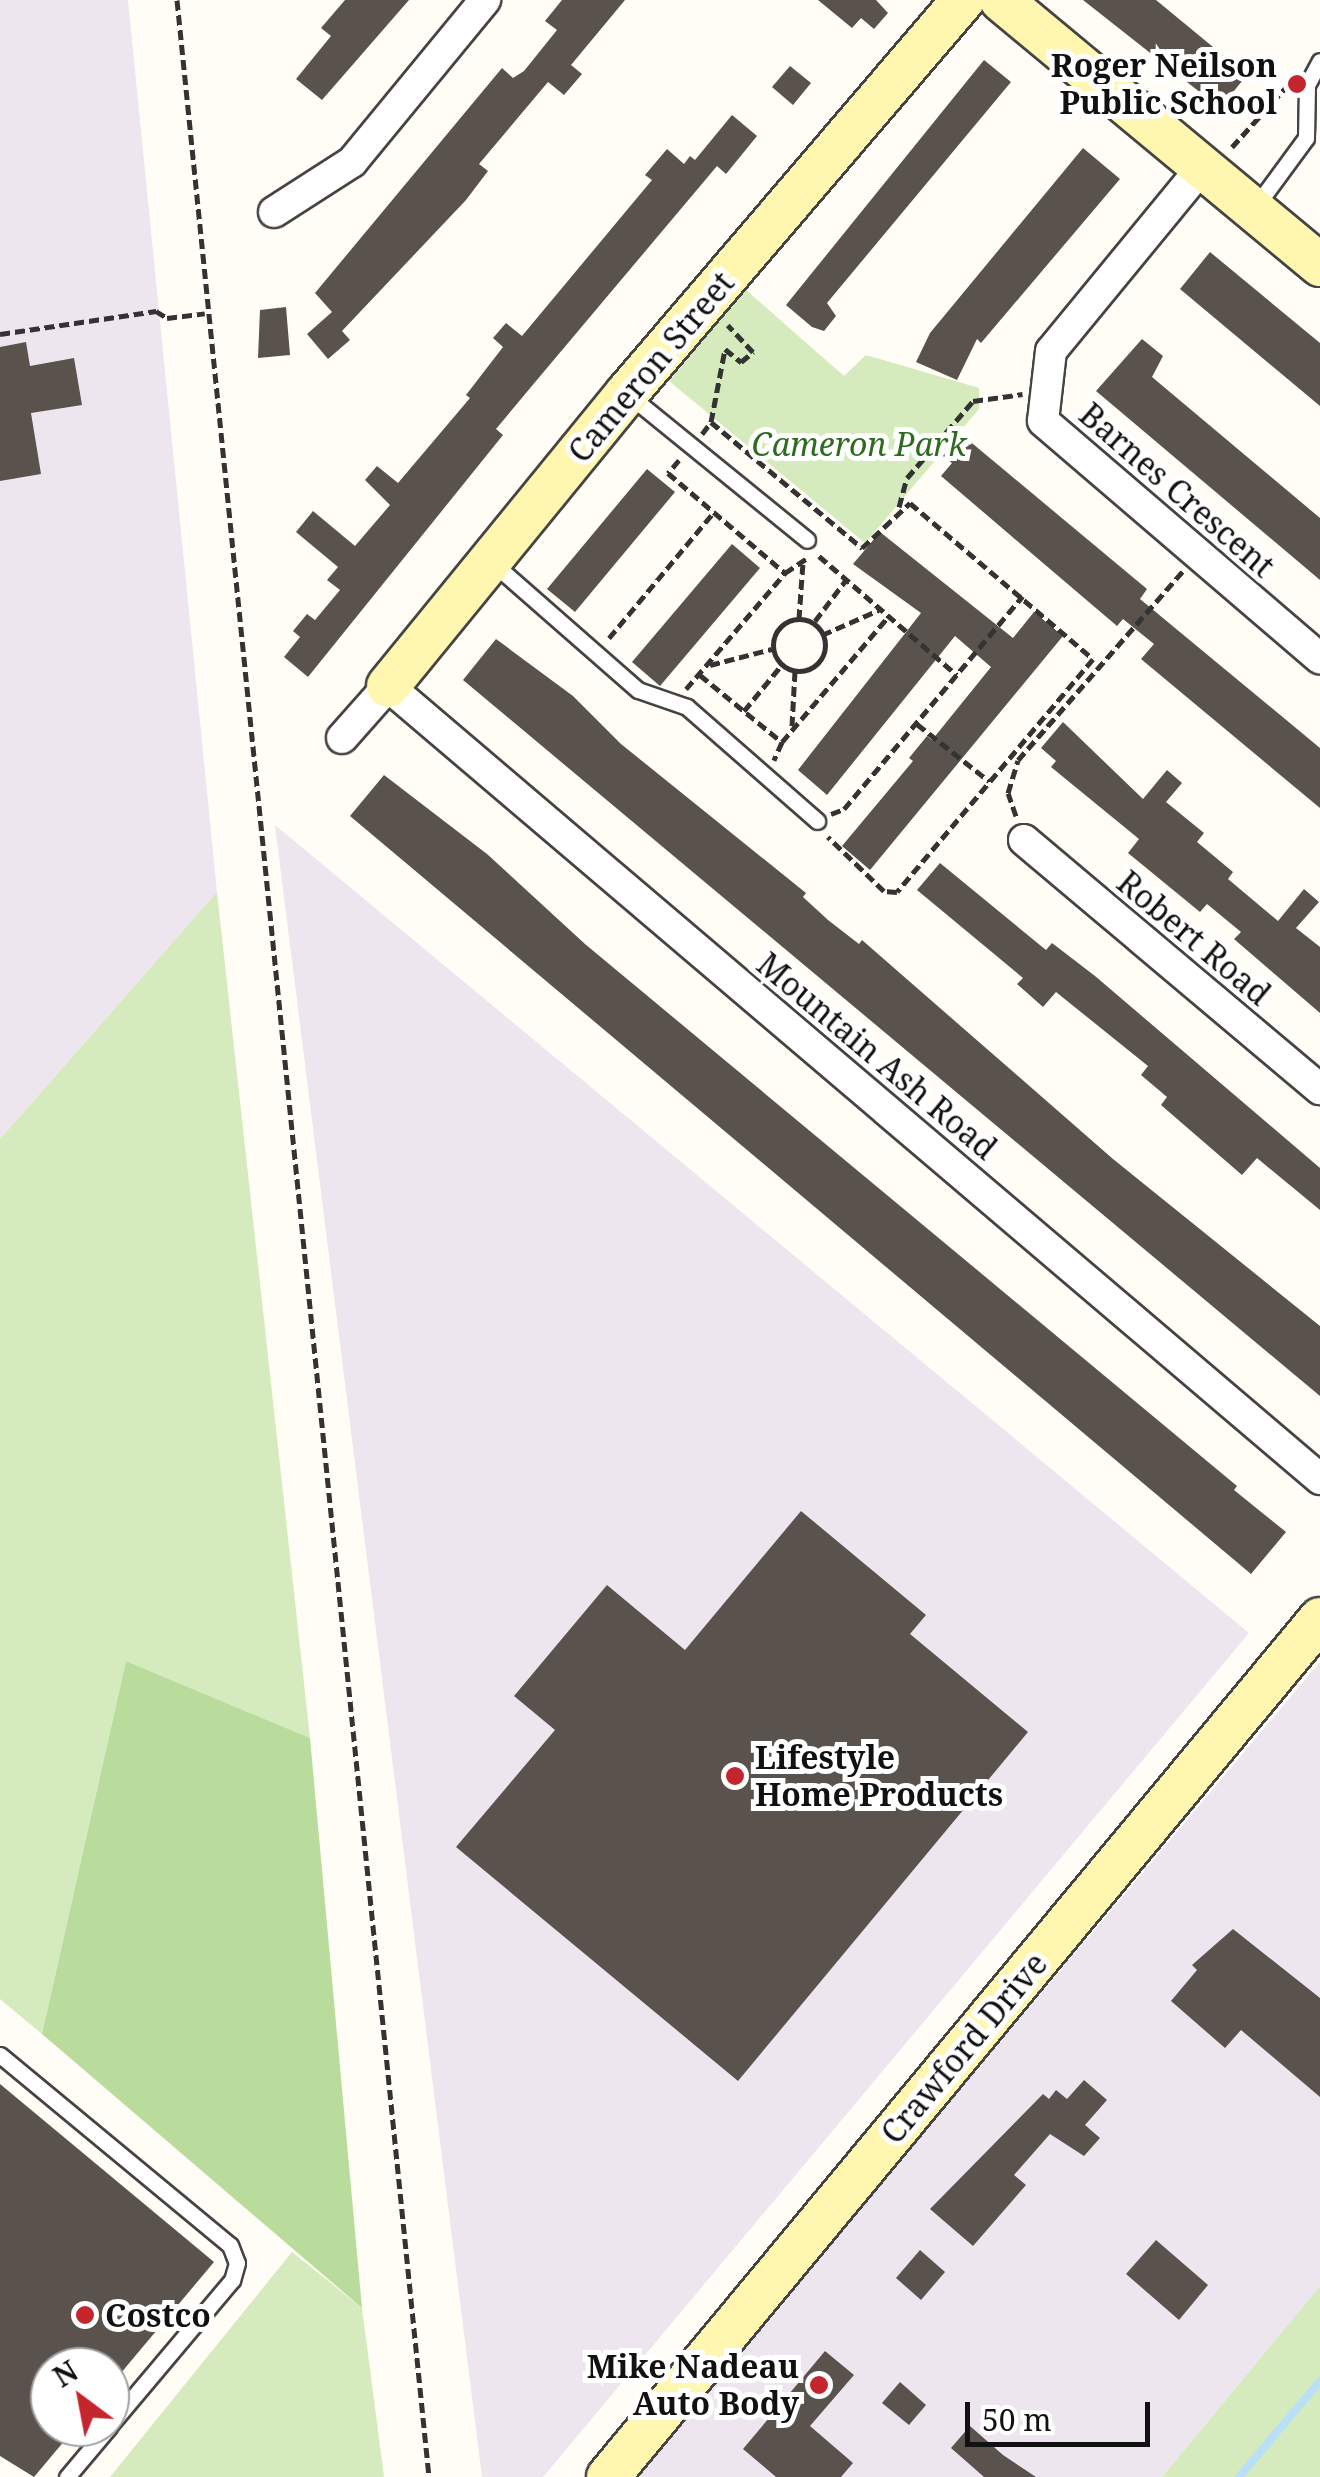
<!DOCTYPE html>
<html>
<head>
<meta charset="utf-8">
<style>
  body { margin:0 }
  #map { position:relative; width:1320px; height:2477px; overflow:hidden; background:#fffdf5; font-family:"Noto Serif",serif }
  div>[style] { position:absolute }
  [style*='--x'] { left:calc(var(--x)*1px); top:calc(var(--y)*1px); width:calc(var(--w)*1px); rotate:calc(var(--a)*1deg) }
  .industrial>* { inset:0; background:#eee6ef }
  .green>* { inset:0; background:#d5ebbd }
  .forest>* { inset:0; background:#b9dc9c }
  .stream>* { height:8px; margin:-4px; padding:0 4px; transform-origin:4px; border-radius:4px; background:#b9e0f7 }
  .building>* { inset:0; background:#5a524d }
  .path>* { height:5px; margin-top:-2.5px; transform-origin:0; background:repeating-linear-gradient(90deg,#333 0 10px,transparent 0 15px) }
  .path>.ring { margin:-2.5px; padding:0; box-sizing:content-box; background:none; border:5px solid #333; border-radius:50% }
  .roads { filter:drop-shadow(2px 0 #444) drop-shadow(-2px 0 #444) drop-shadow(0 2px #444) drop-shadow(0 -2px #444) }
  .lane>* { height:15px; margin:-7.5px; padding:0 7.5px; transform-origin:7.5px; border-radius:7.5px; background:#fff }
  .street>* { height:30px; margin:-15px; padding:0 15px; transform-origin:15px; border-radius:15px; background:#fff }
  .secondary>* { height:42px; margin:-21px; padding:0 21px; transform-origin:21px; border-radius:21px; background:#fff6b0 }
  .dots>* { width:28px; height:28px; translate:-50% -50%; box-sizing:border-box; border:5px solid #fff; border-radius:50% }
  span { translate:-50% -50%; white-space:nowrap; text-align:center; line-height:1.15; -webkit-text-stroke:10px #fff; paint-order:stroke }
  .poi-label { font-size:32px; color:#111; font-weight:700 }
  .right { translate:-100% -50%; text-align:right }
  .left { translate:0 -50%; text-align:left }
  .street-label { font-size:32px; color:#111 }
  .park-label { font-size:32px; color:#2f6b1f; font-style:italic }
  .north { position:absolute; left:30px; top:2347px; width:100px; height:100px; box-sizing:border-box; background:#fff; border:2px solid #a0a0a0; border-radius:50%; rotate:328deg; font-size:28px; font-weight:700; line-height:40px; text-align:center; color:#111 }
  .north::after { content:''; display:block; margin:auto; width:35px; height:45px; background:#c4262e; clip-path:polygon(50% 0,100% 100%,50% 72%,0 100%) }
  .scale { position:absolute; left:965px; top:2402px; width:185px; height:45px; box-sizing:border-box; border:5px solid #111; border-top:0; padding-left:12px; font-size:30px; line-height:35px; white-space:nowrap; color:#111; -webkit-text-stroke:8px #fff; paint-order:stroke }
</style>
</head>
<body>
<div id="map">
  <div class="industrial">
    <div style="clip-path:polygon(0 0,128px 0,217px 892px,0 1139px)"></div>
    <div style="clip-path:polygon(275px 825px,1249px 1633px,543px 2477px,482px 2477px)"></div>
    <div style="clip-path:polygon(1320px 1662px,1320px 2286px,1162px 2477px,634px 2477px)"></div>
  </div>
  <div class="green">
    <div style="clip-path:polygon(746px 290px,844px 376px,866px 355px,979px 388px,979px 409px,865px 543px,669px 381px)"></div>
    <div style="clip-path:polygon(217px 892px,310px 1738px,126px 1661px,42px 2034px,0 1999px,0 1139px)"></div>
    <div style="clip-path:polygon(292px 2252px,362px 2308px,384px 2477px,110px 2477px)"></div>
    <div style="clip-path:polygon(1320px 2286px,1320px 2477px,1162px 2477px)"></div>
  </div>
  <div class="forest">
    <div style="clip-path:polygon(126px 1661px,310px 1738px,362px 2308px,42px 2034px)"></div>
  </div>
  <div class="stream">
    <div style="--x:1239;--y:2477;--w:126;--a:-49.8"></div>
  </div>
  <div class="building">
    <div style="clip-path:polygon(345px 0,409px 0,322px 100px,296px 79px,331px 36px,321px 28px)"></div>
    <div style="clip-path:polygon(562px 0,625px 0,571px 65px,582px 74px,564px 95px,548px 82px,479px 164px,488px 171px,466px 200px,342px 331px,350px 340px,328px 359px,307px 334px,332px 312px,315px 293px,502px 68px,513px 78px,524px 71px,557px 30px,545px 21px)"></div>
    <div style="clip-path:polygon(818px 0,876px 0,888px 13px,874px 29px,861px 18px,852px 28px)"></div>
    <div style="clip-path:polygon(1083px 0,1156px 0,1247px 75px,1220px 108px)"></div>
    <div style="clip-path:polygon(984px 60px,1011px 82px,827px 303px,836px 316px,824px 331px,812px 327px,786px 305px)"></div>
    <div style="clip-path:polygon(790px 66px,811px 83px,793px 105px,772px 87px)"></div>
    <div style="clip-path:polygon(732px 115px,757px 136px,726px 174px,717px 166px,531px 387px,496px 429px,503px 435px,308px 677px,284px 657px,300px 637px,293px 631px,307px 614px,315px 620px,340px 590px,327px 580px,338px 567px,296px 532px,313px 511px,355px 546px,390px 505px,365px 480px,377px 466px,398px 483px,470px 398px,466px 395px,503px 347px,493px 338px,506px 323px,522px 336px,652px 180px,645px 175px,667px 149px,684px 164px,690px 156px,695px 160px)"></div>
    <div style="clip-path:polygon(1083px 148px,1120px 179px,981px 343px,977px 339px,957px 380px,916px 362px,930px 333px)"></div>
    <div style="clip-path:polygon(1210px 252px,1320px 343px,1320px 406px,1180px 289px)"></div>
    <div style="clip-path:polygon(286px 307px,290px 355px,258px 358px,260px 310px)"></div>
    <div style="clip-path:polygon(1142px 339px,1163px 356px,1152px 377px,1320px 518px,1320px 580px,1096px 391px)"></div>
    <div style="clip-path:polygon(26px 342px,30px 366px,74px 358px,82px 405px,31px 413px,41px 474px,0 481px,0 347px)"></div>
    <div style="clip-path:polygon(961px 434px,1147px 589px,1140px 599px,1320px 748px,1320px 808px,1141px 659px,1154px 644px,1123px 619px,1117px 626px,941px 476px,952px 463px,943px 456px)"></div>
    <div style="clip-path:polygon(647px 469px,675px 492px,575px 612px,547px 589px)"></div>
    <div style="clip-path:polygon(880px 532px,1013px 638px,1034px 612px,1063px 636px,870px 870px,842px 846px,913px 761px,909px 758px,927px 736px,932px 740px,991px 667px,955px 636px,827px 795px,798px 770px,921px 613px,853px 564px)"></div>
    <div style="clip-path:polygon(732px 544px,760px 568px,660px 686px,632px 662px)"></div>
    <div style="clip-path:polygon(496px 639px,573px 696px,621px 744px,806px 893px,803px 897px,828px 920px,859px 944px,862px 940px,1113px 1159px,1320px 1326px,1320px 1396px,463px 680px)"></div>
    <div style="clip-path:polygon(1063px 722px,1143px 799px,1167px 770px,1182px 783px,1166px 802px,1204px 833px,1197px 842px,1233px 872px,1228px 879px,1278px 921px,1304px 889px,1319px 902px,1296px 928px,1320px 947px,1320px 1013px,1234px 939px,1241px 932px,1207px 904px,1200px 912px,1128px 853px,1139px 839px,1051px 767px,1056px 761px,1041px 748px)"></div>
    <div style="clip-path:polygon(384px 775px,487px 854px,585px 944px,1237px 1486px,1234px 1490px,1286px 1532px,1251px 1574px,350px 816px)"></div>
    <div style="clip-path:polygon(940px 863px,1046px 950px,1052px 943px,1095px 976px,1320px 1168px,1320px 1210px,1257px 1158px,1242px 1175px,1161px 1105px,1167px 1097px,1141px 1075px,1148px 1066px,1056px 992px,1043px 1007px,1017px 984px,1023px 978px,917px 890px)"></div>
    <div style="clip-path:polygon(801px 1511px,926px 1615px,910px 1634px,1028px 1732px,738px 2081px,456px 1847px,555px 1730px,514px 1696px,607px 1585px,685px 1650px)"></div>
    <div style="clip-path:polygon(1233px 1929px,1320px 1998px,1320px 2097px,1241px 2030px,1225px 2048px,1171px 2001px,1197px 1970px,1192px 1965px)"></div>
    <div style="clip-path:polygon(1084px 2080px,1107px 2100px,1085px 2125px,1100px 2138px,1084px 2156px,1050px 2134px,1014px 2175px,1026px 2185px,973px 2246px,930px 2209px,1043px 2094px,1049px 2099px,1056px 2090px,1067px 2099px)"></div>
    <div style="clip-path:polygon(0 2084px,214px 2262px,110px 2386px,110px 2367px,50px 2367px,50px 2427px,76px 2427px,34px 2477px,0 2456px)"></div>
    <div style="clip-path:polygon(1156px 2240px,1208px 2285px,1179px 2320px,1126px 2274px)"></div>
    <div style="clip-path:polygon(920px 2250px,945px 2272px,921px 2300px,896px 2278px)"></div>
    <div style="clip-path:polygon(825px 2351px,854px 2375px,810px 2426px,853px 2463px,841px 2477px,776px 2477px,743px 2449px)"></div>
    <div style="clip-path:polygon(900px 2382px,926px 2405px,909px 2425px,882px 2403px)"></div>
    <div style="clip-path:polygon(970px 2426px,1003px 2455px,1036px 2477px,984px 2477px,951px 2448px)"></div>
  </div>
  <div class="path">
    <div style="--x:177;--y:0;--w:2490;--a:84.19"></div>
    <div style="--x:1232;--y:147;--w:84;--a:-47.9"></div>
    <div style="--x:0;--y:334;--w:158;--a:-8.4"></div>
    <div style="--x:156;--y:311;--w:13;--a:32"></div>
    <div style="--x:167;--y:318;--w:38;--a:-7"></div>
    <div style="--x:711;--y:422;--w:74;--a:-79.1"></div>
    <div style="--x:725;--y:349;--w:21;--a:39"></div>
    <div style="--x:741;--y:362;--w:16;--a:-40"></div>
    <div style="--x:753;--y:352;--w:37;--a:-133"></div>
    <div style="--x:702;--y:434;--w:15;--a:-53"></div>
    <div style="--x:711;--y:422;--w:197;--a:39.8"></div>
    <div style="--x:862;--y:548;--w:66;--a:-43.2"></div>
    <div style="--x:910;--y:503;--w:240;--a:40.4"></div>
    <div style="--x:1093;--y:659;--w:304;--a:130.1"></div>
    <div style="--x:897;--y:892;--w:13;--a:-176"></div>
    <div style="--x:884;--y:891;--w:78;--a:-136"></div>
    <div style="--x:679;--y:460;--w:17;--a:130"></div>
    <div style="--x:668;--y:473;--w:154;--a:40.5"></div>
    <div style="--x:899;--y:507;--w:30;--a:-75"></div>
    <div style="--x:907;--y:478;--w:101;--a:-49.4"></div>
    <div style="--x:973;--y:401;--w:50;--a:-8"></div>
    <div style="--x:819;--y:556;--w:182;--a:40.8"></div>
    <div style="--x:799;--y:619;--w:57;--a:-86"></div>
    <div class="ring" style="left:773px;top:619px;width:47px;height:47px"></div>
    <div style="--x:815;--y:621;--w:51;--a:-52.9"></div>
    <div style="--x:822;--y:635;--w:62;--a:-23.7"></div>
    <div style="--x:609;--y:638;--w:165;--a:-50.2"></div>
    <div style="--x:710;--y:665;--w:64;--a:-14.5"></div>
    <div style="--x:700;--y:675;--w:106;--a:39.3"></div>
    <div style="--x:782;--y:742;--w:20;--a:114"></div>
    <div style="--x:686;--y:689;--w:153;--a:-49.5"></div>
    <div style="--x:785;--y:573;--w:27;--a:-34"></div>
    <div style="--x:744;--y:711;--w:57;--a:-50.7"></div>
    <div style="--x:917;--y:724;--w:92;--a:38.4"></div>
    <div style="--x:792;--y:726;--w:56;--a:-86.9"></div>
    <div style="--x:782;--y:742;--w:164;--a:-49.7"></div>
    <div style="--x:831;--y:814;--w:14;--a:-21"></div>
    <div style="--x:844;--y:809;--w:278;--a:-50"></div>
    <div style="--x:1016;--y:816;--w:24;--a:-109"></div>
    <div style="--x:1008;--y:793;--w:34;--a:-73"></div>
    <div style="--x:1018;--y:760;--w:251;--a:-48.9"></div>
  </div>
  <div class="roads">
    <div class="lane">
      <div style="--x:1256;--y:206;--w:84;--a:-53.7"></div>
      <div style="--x:1306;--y:138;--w:53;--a:-88.9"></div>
      <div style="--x:1307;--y:85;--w:27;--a:-62"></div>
      <div style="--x:630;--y:396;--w:228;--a:39.1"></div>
      <div style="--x:494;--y:564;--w:191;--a:41.2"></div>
      <div style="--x:638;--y:690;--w:52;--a:19.1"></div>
      <div style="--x:687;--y:707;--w:173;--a:41.2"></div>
      <div style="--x:0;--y:2055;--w:298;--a:39.6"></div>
      <div style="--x:230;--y:2245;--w:19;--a:69"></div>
      <div style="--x:237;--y:2263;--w:18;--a:106"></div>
      <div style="--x:232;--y:2280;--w:189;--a:130.1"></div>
      <div style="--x:67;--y:2477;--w:65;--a:-50"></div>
    </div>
    <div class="street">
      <div style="--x:1203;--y:166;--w:239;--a:129.4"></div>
      <div style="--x:1051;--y:351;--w:70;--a:96.5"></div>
      <div style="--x:1043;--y:421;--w:365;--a:40.6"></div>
      <div style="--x:274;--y:212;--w:93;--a:-32.7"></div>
      <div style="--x:352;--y:162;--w:210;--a:-50.6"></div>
      <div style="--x:342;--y:738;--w:69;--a:-48.5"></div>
      <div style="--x:388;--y:686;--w:1224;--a:40.39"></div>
      <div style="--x:1024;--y:840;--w:387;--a:40.1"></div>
    </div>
    <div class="secondary">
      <div style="--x:1001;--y:0;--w:415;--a:39.7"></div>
      <div style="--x:388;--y:686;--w:378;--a:-50.8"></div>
      <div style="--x:627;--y:393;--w:517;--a:-49.47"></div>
      <div style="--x:608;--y:2477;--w:1115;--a:-50.31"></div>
    </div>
  </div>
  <div class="dots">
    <div style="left:1297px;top:84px;background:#c4262e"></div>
    <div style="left:735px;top:1776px;background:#c4262e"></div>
    <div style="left:85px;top:2315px;background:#c4262e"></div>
    <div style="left:819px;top:2385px;background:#c4262e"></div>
  </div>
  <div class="poi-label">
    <span class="right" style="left:1277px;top:84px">Roger Neilson<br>Public School</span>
    <span class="left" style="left:755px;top:1776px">Lifestyle<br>Home Products</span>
    <span class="left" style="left:105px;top:2315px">Costco</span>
    <span class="right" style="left:799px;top:2385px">Mike Nadeau<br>Auto Body</span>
  </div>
  <div class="street-label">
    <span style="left:651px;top:367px;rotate:-50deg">Cameron Street</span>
    <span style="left:1177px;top:490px;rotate:41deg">Barnes Crescent</span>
    <span style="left:1194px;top:938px;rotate:40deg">Robert Road</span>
    <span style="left:877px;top:1056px;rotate:40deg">Mountain Ash Road</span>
    <span style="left:964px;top:2048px;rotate:-50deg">Crawford Drive</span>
  </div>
  <div class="park-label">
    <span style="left:859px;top:444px">Cameron Park</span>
  </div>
  <div class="north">N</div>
  <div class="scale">50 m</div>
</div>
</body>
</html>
